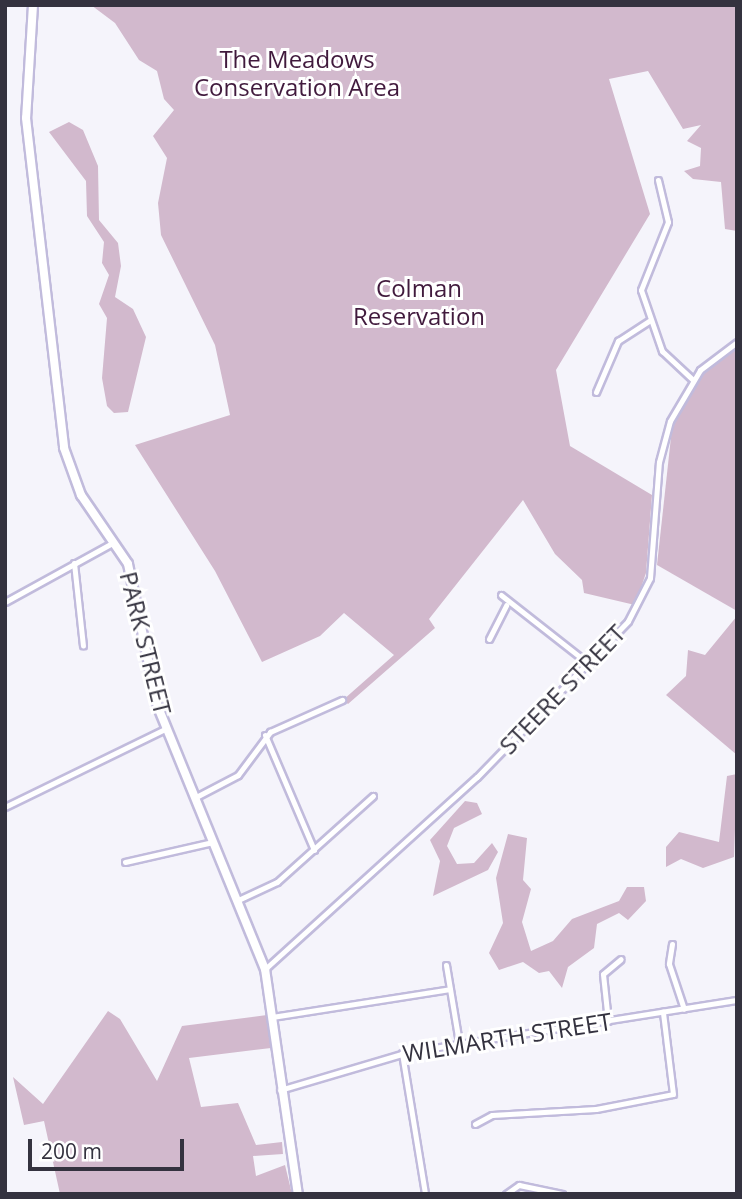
<!DOCTYPE html>
<html>
<head>
<meta charset="utf-8">
<style>
  body { margin:0 }
  #map { position:relative; width:742px; height:1199px; overflow:hidden; background:#f5f4fb; font-family:"Open Sans",sans-serif }
  div>[style] { position:absolute }
  [style*='--x'] { left:calc(var(--x)*1px); top:calc(var(--y)*1px); width:calc(var(--w)*1px); rotate:calc(var(--a)*1deg) }
  .green>* { inset:0; background:#d2b9cd }
  .roads { filter:drop-shadow(2px 0 #c1bbdc) drop-shadow(-2px 0 #c1bbdc) drop-shadow(0 2px #c1bbdc) drop-shadow(0 -2px #c1bbdc) }
  .minor>* { height:5px; margin:-2.5px; padding:0 2.5px; transform-origin:2.5px; border-radius:2.5px; background:#fff }
  .secondary>* { height:8px; margin:-4px; padding:0 4px; transform-origin:4px; border-radius:4px; background:#fff }
  span { translate:-50% -50%; white-space:nowrap; text-align:center; line-height:1.15; -webkit-text-stroke:6px #fff; paint-order:stroke }
  .park-label { font-size:24px; color:#411a3d }
  .street-label { font-size:24px; color:#34323f }
  .frame { position:absolute; inset:0; border:7px solid #34323f; pointer-events:none }
  .scale { position:absolute; left:28px; top:1139px; width:156px; height:32px; box-sizing:border-box; border:4px solid #34323f; border-top:0; padding-left:9px; font-size:21px; line-height:24px; white-space:nowrap; color:#34323f; -webkit-text-stroke:5px #fff; paint-order:stroke }
</style>
</head>
<body>
<div id="map">
  <div class="green">
    <div style="clip-path:polygon(91px 5px,737px 5px,737px 231px,725px 229px,721px 182px,693px 179px,684px 171px,700px 166px,701px 148px,687px 141px,701px 125px,683px 129px,648px 71px,609px 79px,650px 214px,556px 370px,570px 446px,652px 495px,646px 573px,635px 605px,584px 593px,582px 580px,555px 554px,523px 500px,429px 619px,435px 628px,348px 704px,343px 700px,394px 655px,344px 613px,320px 636px,262px 662px,215px 571px,135px 445px,230px 415px,215px 345px,161px 235px,158px 203px,167px 158px,153px 136px,174px 110px,164px 99px,157px 71px,139px 60px,115px 23px)"></div>
    <div style="clip-path:polygon(69px 122px,83px 130px,98px 166px,99px 220px,118px 243px,121px 266px,115px 297px,133px 309px,146px 337px,128px 412px,114px 413px,107px 406px,102px 378px,107px 318px,99px 304px,109px 275px,102px 263px,104px 242px,87px 216px,86px 181px,49px 132px)"></div>
    <div style="clip-path:polygon(737px 347px,737px 611px,657px 565px,672px 428px,701px 376px)"></div>
    <div style="clip-path:polygon(737px 616px,737px 755px,666px 695px,686px 676px,688px 650px,705px 655px)"></div>
    <div style="clip-path:polygon(737px 774px,734px 857px,703px 868px,681px 859px,666px 867px,666px 847px,679px 832px,719px 842px,727px 776px)"></div>
    <div style="clip-path:polygon(465px 801px,477px 803px,482px 814px,454px 828px,447px 846px,457px 864px,474px 863px,492px 843px,498px 852px,488px 870px,433px 896px,440px 861px,430px 840px)"></div>
    <div style="clip-path:polygon(508px 834px,527px 838px,523px 880px,531px 889px,522px 922px,531px 951px,553px 941px,572px 919px,619px 901px,627px 887px,644px 887px,646px 901px,628px 920px,619px 913px,597px 924px,594px 948px,568px 967px,562px 988px,549px 971px,539px 973px,523px 962px,499px 970px,489px 953px,503px 923px,496px 878px)"></div>
    <div style="clip-path:polygon(108px 1011px,120px 1019px,157px 1081px,182px 1026px,267px 1015px,271px 1048px,189px 1058px,201px 1107px,238px 1103px,256px 1145px,282px 1142px,283px 1154px,253px 1156px,256px 1176px,285px 1165px,292px 1194px,60px 1194px,44px 1121px,24px 1125px,13px 1077px,43px 1104px)"></div>
  </div>
  <div class="roads">
    <div class="minor">
      <div style="--x:658;--y:180;--w:43;--a:76.6"></div>
      <div style="--x:668;--y:222;--w:73;--a:111.7"></div>
      <div style="--x:641;--y:290;--w:65;--a:71"></div>
      <div style="--x:662;--y:351;--w:42;--a:43.1"></div>
      <div style="--x:596;--y:392;--w:56;--a:-66.7"></div>
      <div style="--x:618;--y:341;--w:37;--a:-33"></div>
      <div style="--x:74;--y:563;--w:83;--a:83.8"></div>
      <div style="--x:501;--y:595;--w:112;--a:38.1"></div>
      <div style="--x:5;--y:602;--w:124;--a:-28.8"></div>
      <div style="--x:489;--y:639;--w:38;--a:-63"></div>
      <div style="--x:265;--y:735;--w:125;--a:66.9"></div>
      <div style="--x:196;--y:797;--w:47;--a:-27.6"></div>
      <div style="--x:238;--y:775;--w:54;--a:-53.3"></div>
      <div style="--x:270;--y:732;--w:79;--a:-24"></div>
      <div style="--x:5;--y:807;--w:180;--a:-26"></div>
      <div style="--x:125;--y:862;--w:90;--a:-12.8"></div>
      <div style="--x:236;--y:901;--w:45;--a:-24.9"></div>
      <div style="--x:277;--y:882;--w:129;--a:-41.9"></div>
      <div style="--x:672;--y:944;--w:20;--a:99"></div>
      <div style="--x:669;--y:964;--w:47;--a:71.6"></div>
      <div style="--x:446;--y:965;--w:79;--a:80.5"></div>
      <div style="--x:265;--y:969;--w:286;--a:-42.2"></div>
      <div style="--x:477;--y:777;--w:217;--a:-45.9"></div>
      <div style="--x:628;--y:621;--w:48;--a:-62.9"></div>
      <div style="--x:650;--y:578;--w:116;--a:-85.6"></div>
      <div style="--x:659;--y:462;--w:42;--a:-75"></div>
      <div style="--x:670;--y:421;--w:59;--a:-59.5"></div>
      <div style="--x:700;--y:370;--w:46;--a:-37.1"></div>
      <div style="--x:272;--y:1017;--w:180;--a:-8.9"></div>
      <div style="--x:608;--y:1021;--w:47;--a:-96.1"></div>
      <div style="--x:603;--y:974;--w:23;--a:-40"></div>
      <div style="--x:402;--y:1053;--w:143;--a:80.7"></div>
      <div style="--x:280;--y:1090;--w:134;--a:-16.5"></div>
      <div style="--x:408;--y:1052;--w:333;--a:-9"></div>
      <div style="--x:475;--y:1124;--w:19;--a:-28"></div>
      <div style="--x:492;--y:1115;--w:104;--a:-3.3"></div>
      <div style="--x:596;--y:1109;--w:78;--a:-11"></div>
      <div style="--x:673;--y:1094;--w:83;--a:-97"></div>
      <div style="--x:506;--y:1194;--w:16;--a:-35"></div>
      <div style="--x:519;--y:1185;--w:44;--a:11.8"></div>
    </div>
    <div class="secondary">
      <div style="--x:33;--y:5;--w:113;--a:93.5"></div>
      <div style="--x:26;--y:118;--w:332;--a:83.4"></div>
      <div style="--x:64;--y:448;--w:50;--a:70.1"></div>
      <div style="--x:81;--y:495;--w:83;--a:55.7"></div>
      <div style="--x:128;--y:564;--w:146;--a:78.2"></div>
      <div style="--x:158;--y:707;--w:283;--a:67.8"></div>
      <div style="--x:265;--y:969;--w:227;--a:81.7"></div>
    </div>
  </div>
  <div class="park-label">
    <span style="left:297px;top:73px">The Meadows<br>Conservation Area</span>
    <span style="left:419px;top:302px">Colman<br>Reservation</span>
  </div>
  <div class="street-label">
    <span style="left:146px;top:643px;rotate:76deg">PARK STREET</span>
    <span style="left:562px;top:689px;rotate:-46deg">STEERE STREET</span>
    <span style="left:507px;top:1037px;rotate:-9deg">WILMARTH STREET</span>
  </div>
  <div class="frame"></div>
  <div class="scale">200 m</div>
</div>
</body>
</html>
